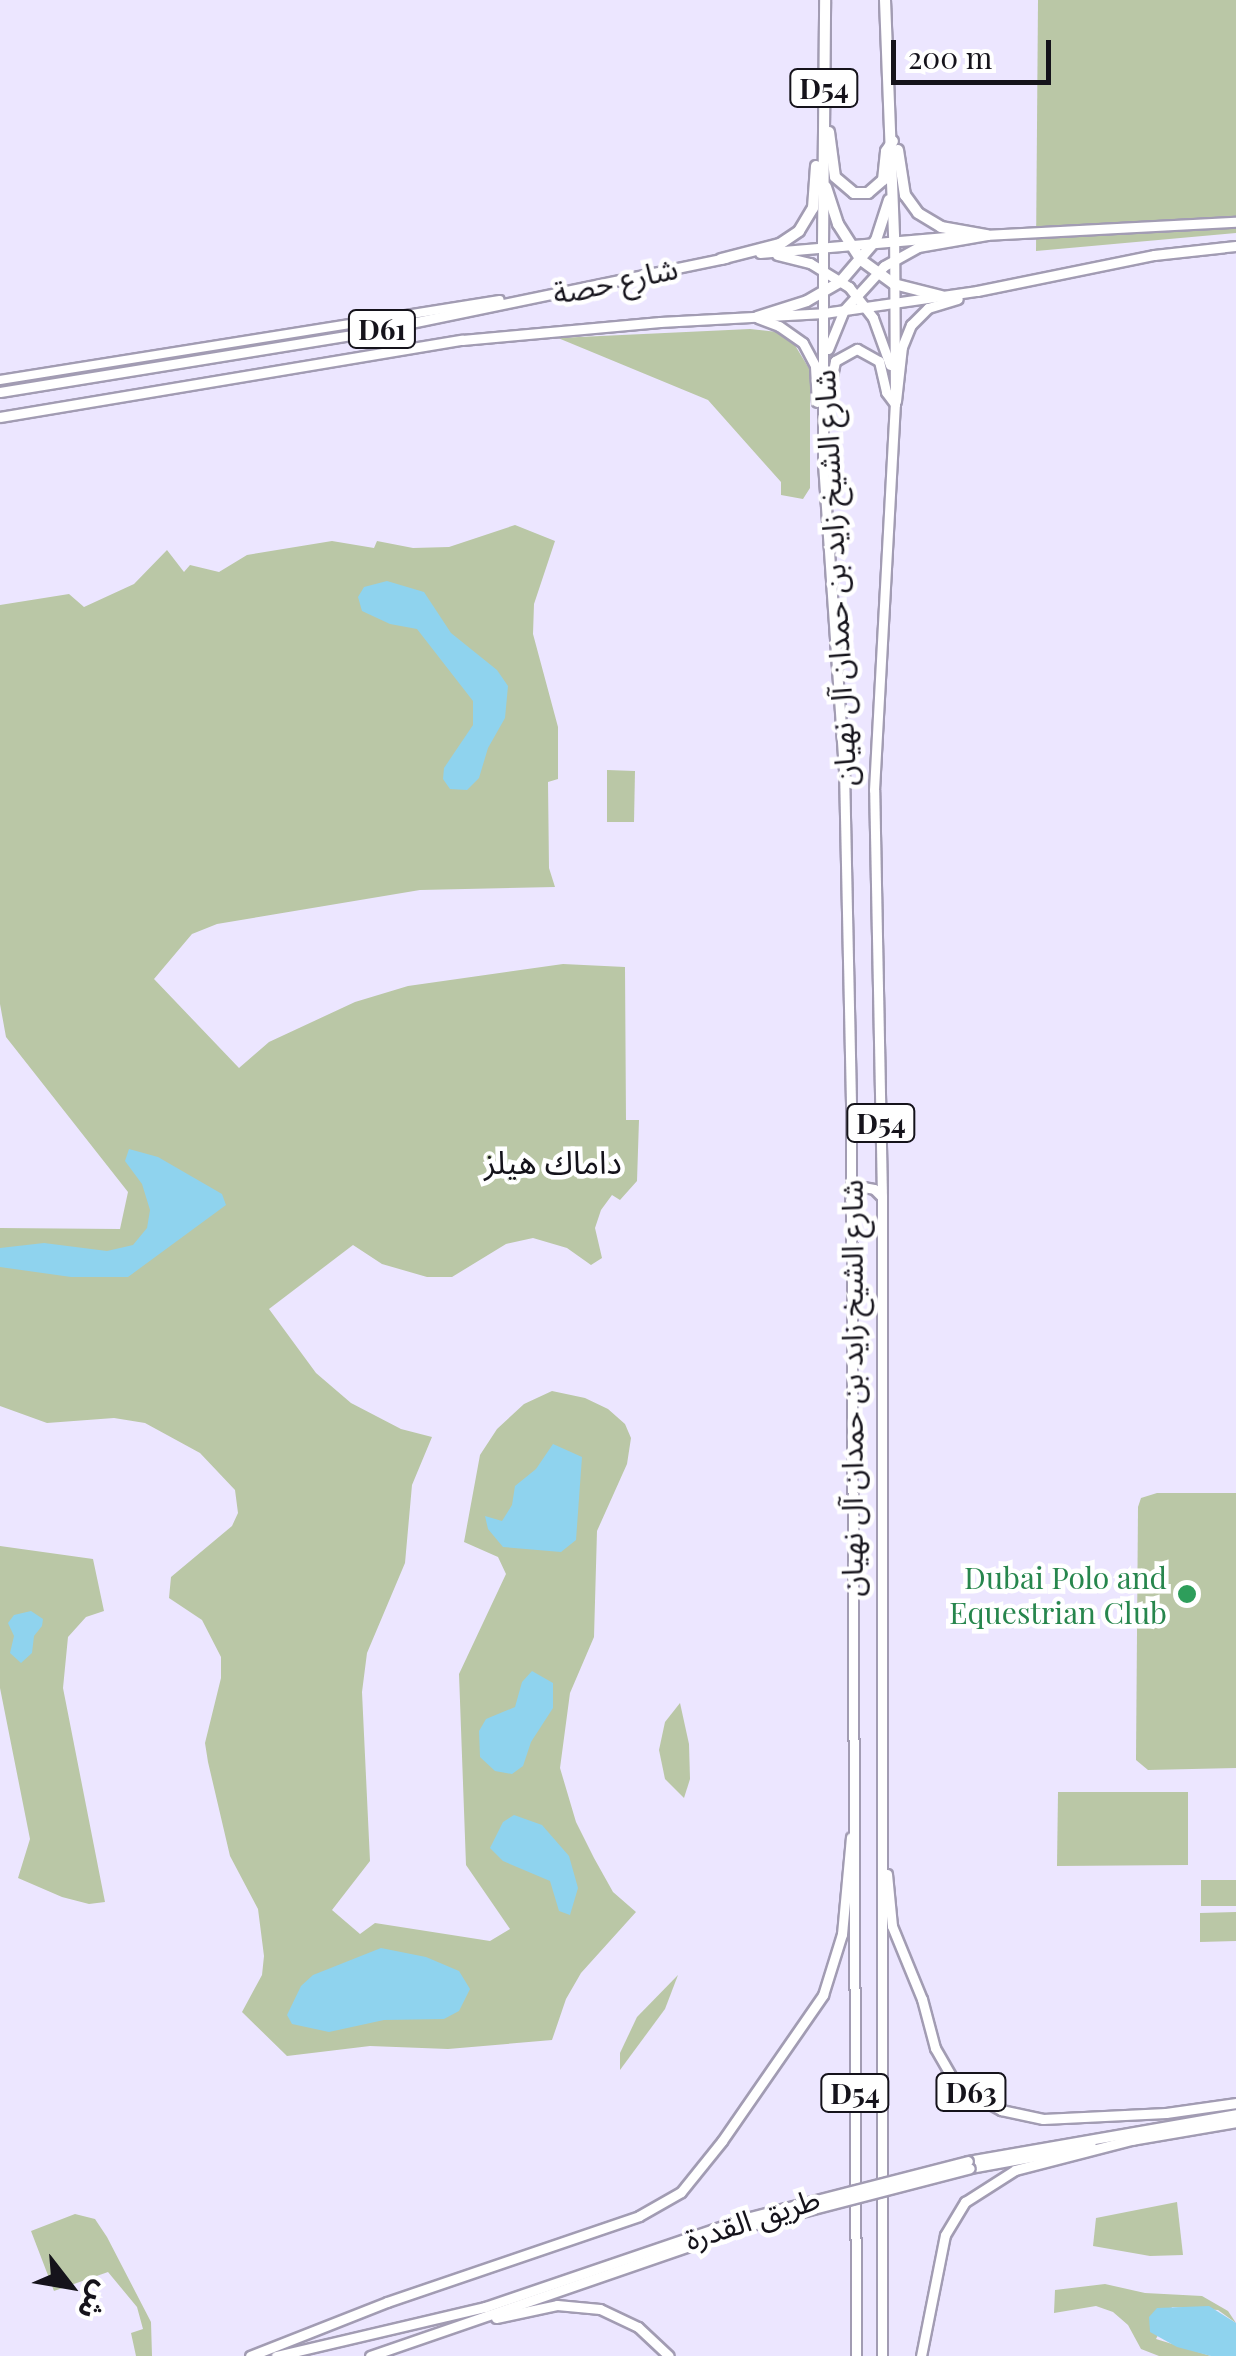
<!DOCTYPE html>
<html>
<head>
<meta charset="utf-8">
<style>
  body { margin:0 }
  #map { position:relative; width:1236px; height:2356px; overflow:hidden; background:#ece6ff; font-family:"Playfair Display","Noto Sans Arabic",serif }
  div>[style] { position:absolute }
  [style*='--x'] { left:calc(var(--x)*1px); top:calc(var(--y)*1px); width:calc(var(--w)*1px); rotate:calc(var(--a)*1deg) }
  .green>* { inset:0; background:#bac7a6 }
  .water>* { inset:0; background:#8fd3ee }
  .roads { filter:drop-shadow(2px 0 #a29cb3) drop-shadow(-2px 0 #a29cb3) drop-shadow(0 2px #a29cb3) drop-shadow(0 -2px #a29cb3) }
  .secondary>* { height:8px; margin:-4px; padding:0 4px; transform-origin:4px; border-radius:4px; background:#fff }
  .primary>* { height:9px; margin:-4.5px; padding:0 4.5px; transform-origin:4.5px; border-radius:4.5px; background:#fff }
  .highway>* { height:10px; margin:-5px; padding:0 5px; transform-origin:5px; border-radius:5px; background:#fff }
  .bridges { filter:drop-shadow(2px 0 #a29cb3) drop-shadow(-2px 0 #a29cb3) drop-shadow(0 2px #a29cb3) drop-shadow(0 -2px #a29cb3) }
  .primary-bridge>* { height:9px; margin:-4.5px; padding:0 4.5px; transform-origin:4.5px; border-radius:4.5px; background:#fff }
  .dots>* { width:28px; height:28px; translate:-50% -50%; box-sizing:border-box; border:5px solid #fff; border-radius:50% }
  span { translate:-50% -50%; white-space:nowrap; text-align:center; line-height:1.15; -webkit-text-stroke:9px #fff; paint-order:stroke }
  .shield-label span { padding:2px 8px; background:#fff; border:2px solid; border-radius:8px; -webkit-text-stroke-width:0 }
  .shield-label { font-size:28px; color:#15131b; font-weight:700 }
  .street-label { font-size:30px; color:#15131b }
  .leisure-label { font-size:30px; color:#27864d }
  .right { translate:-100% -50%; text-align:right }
  .neighbourhood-label { font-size:32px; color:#15131b }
  .north { position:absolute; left:20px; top:2236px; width:100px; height:100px; -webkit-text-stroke:8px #fff; paint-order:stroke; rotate:121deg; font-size:28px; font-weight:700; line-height:40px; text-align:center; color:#15131b }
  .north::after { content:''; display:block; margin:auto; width:35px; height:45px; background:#15131b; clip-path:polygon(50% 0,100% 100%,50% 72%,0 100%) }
  .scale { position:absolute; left:891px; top:40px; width:160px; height:45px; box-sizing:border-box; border:5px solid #15131b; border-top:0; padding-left:12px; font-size:30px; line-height:35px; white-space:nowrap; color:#15131b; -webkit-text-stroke:8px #fff; paint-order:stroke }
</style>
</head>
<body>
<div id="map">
  <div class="green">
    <div style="clip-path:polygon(1038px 0,1236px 0,1236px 233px,1036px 251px)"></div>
    <div style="clip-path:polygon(750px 329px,777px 332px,793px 342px,810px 370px,810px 488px,803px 499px,781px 495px,781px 482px,708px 400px,558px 338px)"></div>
    <div style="clip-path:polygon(515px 525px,555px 541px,534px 604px,533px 634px,558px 727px,558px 779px,548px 782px,549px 868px,555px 887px,420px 890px,217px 924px,192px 934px,154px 979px,239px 1068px,269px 1042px,355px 1002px,408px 986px,563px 964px,625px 967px,626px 1120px,639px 1120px,637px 1181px,620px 1200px,612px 1195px,601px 1210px,595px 1228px,602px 1258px,591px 1265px,567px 1248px,533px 1238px,506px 1244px,452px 1277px,427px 1277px,382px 1264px,353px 1245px,269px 1309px,316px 1373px,351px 1403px,401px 1429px,432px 1437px,412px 1485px,405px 1563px,367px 1653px,362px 1692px,370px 1861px,332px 1910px,360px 1934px,375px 1923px,490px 1941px,510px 1929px,466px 1865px,459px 1674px,506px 1574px,498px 1557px,464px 1542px,480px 1455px,497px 1429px,524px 1404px,552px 1391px,585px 1398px,608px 1409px,625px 1424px,631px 1438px,627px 1464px,597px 1531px,594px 1637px,570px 1693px,560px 1768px,576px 1822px,594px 1858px,613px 1892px,636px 1912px,581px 1973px,566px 1999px,552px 2040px,448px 2049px,370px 2046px,287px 2056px,242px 2012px,262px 1975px,264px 1956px,258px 1909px,230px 1856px,208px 1762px,205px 1743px,221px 1678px,221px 1657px,202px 1620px,169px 1598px,171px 1577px,232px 1526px,238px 1513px,235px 1490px,200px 1453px,145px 1423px,114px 1418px,47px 1423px,0 1406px,0 1228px,120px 1229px,128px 1192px,6px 1037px,0 1004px,0 605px,69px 594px,84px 607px,134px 584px,167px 550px,184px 572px,190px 565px,219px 572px,247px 555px,332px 541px,374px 548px,377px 541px,413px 548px,449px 547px)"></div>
    <div style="clip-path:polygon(607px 770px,635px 771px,634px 822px,607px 822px)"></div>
    <div style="clip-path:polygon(1157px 1493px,1236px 1493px,1236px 1768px,1148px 1770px,1136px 1760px,1138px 1507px,1141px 1498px)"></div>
    <div style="clip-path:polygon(0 1546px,93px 1559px,104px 1611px,86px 1617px,68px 1637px,63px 1688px,105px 1902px,89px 1904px,62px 1897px,18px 1878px,30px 1839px,0 1688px)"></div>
    <div style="clip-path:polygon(680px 1703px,689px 1744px,690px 1779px,684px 1798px,665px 1779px,659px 1750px,665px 1722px)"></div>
    <div style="clip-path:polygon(1058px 1792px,1188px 1792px,1188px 1865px,1057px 1866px)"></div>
    <div style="clip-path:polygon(1201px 1880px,1236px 1880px,1236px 1906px,1201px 1906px)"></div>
    <div style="clip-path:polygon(1236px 1912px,1236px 1941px,1200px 1942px,1200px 1913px)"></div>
    <div style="clip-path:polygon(678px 1975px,665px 2009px,620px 2070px,620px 2053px,637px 2017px)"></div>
    <div style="clip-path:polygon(1177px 2202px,1183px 2255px,1150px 2256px,1093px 2246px,1096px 2218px)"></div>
    <div style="clip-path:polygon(75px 2214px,95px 2219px,107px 2237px,151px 2322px,152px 2356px,136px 2356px,131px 2333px,143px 2329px,137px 2307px,108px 2272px,54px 2291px,31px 2231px)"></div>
    <div style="clip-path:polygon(1105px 2284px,1145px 2293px,1202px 2296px,1228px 2311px,1236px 2323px,1218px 2310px,1172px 2307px,1156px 2339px,1211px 2356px,1159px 2356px,1141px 2349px,1128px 2325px,1113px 2312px,1096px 2306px,1054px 2313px,1055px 2290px)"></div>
  </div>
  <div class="water">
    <div style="clip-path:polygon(387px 581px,424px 592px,451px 633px,497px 670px,508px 686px,505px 718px,488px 748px,479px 778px,467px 790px,450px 789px,443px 779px,444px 768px,473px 725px,473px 701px,417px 629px,390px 624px,362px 611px,358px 597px,364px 587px)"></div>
    <div style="clip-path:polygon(129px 1149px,158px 1157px,222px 1194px,226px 1205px,128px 1277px,71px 1277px,0 1267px,0 1248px,44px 1243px,107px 1251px,133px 1245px,147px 1228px,150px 1210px,142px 1184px,125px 1161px)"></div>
    <div style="clip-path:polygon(553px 1444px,582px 1457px,576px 1540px,561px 1552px,503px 1547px,488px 1529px,485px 1516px,502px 1521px,512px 1505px,515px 1486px,536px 1469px)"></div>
    <div style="clip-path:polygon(31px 1611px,43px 1619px,42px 1626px,34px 1636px,32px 1653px,21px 1663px,10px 1653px,14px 1636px,8px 1623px,14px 1615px)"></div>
    <div style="clip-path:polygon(532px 1671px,553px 1683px,553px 1708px,531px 1742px,523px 1766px,512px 1774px,495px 1771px,480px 1757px,479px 1731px,486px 1719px,515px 1707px,522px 1682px)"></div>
    <div style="clip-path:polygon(514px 1815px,542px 1825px,569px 1856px,578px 1888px,570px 1915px,559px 1911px,550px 1881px,503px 1861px,490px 1848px,503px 1822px)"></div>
    <div style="clip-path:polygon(381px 1948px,426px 1957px,459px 1971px,470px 1989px,459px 2011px,444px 2019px,384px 2020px,329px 2032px,292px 2024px,287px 2015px,301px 1986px,313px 1975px)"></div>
    <div style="clip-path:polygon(1209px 2306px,1236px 2323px,1236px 2356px,1211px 2356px,1177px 2347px,1150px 2332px,1149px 2317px,1157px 2308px)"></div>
  </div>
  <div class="roads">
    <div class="secondary">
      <div style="--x:0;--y:380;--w:506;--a:-9.09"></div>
    </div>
    <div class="primary">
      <div style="--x:984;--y:235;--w:252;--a:-3"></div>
      <div style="--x:823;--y:246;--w:217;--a:90"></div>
      <div style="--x:823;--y:463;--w:307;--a:86.1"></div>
      <div style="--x:844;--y:769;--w:347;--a:88.8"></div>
      <div style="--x:851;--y:1116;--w:1240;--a:89.77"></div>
      <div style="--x:760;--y:253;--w:210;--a:-4.9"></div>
      <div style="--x:777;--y:255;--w:34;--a:14"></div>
      <div style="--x:810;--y:263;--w:46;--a:31.6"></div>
      <div style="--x:849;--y:287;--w:39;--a:52"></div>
      <div style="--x:873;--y:318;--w:50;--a:70.1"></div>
      <div style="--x:758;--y:318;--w:22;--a:21"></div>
      <div style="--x:779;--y:326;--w:29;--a:35"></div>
      <div style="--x:803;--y:343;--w:26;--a:62"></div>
      <div style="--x:815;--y:366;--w:36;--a:87"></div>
      <div style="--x:828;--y:349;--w:42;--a:-67.7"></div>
      <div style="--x:844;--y:310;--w:59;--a:-47.7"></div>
      <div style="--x:884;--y:266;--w:39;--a:-29"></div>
      <div style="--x:918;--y:247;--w:70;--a:-9.9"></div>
      <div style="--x:0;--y:392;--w:368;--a:-9.2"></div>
      <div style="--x:363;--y:333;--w:370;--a:-11.7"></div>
      <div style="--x:896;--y:401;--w:54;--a:-83.7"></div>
      <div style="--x:902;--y:347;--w:24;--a:-68"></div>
      <div style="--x:911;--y:325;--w:24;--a:-45"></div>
      <div style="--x:928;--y:308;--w:31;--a:-17"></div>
      <div style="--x:826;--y:407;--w:47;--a:-78.9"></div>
      <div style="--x:835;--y:361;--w:25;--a:-29"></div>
      <div style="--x:857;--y:349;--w:25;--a:29"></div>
      <div style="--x:879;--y:361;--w:32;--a:77"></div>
      <div style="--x:886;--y:392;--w:15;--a:53"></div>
      <div style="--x:0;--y:417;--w:468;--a:-9.5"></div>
      <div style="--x:462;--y:340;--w:199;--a:-5.2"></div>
      <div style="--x:660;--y:322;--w:164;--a:-3.1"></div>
      <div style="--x:824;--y:313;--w:155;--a:-8.2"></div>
      <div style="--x:977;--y:291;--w:181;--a:-11.5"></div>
      <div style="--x:1154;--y:255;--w:82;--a:-6.3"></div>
      <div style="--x:850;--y:1200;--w:18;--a:-45"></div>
      <div style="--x:863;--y:1187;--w:11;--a:10"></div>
      <div style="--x:874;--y:1189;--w:11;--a:45"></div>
      <div style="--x:887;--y:1874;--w:52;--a:84.5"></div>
      <div style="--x:892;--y:1926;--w:79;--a:67.7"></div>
      <div style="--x:922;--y:1999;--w:51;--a:75.1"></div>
      <div style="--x:935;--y:2048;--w:34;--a:60"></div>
      <div style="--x:952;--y:2077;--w:36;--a:37"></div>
      <div style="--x:981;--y:2099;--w:23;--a:29"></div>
      <div style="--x:1001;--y:2110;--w:43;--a:12.1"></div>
      <div style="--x:1043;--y:2119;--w:123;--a:-2.8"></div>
      <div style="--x:1166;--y:2113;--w:71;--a:-8.1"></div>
      <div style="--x:1131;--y:2140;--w:107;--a:-9.7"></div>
      <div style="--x:968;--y:2161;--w:272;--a:-9.9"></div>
      <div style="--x:970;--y:2168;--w:123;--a:-10.3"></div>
      <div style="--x:496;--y:2318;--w:62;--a:-12"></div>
      <div style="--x:557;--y:2305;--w:43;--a:5.3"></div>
      <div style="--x:600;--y:2309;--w:42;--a:25.3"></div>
      <div style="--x:638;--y:2327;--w:42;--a:43.1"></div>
      <div style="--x:250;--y:2356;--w:147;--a:-21.5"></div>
      <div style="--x:387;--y:2302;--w:266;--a:-18.8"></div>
      <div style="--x:639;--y:2216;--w:48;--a:-29.7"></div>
      <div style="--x:681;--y:2192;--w:65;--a:-51.2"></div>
      <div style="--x:722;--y:2141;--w:178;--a:-55.3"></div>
      <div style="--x:823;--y:1995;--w:64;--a:-72.7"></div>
      <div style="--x:842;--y:1934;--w:97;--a:-84.7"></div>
      <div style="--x:276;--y:2356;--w:215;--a:-13.2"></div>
      <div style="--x:485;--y:2307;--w:276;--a:-18.8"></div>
      <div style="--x:370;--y:2356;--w:400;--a:-19"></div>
      <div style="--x:882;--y:2356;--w:1159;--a:-90"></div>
      <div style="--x:882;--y:1197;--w:407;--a:-91.1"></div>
      <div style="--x:874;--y:790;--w:387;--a:-86.9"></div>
      <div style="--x:895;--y:404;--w:166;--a:-90.3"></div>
      <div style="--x:921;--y:2356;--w:123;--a:-78.8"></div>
      <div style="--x:945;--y:2235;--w:39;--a:-59"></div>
      <div style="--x:965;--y:2202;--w:59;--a:-32.6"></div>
      <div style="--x:1015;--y:2170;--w:124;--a:-14.5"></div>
    </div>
    <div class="highway">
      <div style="--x:885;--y:0;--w:238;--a:87.8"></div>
      <div style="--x:829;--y:132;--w:45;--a:82.4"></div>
      <div style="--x:835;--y:177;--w:25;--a:40"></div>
      <div style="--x:854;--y:193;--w:14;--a:0"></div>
      <div style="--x:868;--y:193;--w:20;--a:-41"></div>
      <div style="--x:883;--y:180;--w:29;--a:-84"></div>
      <div style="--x:886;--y:151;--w:12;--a:-55"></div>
      <div style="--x:898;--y:150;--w:46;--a:81.2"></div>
      <div style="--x:905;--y:195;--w:22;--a:54"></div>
      <div style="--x:918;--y:213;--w:27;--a:31"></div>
      <div style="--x:941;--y:227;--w:47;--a:9.9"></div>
      <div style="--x:826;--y:187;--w:39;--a:72"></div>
      <div style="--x:838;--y:224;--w:43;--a:57.4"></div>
      <div style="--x:861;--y:260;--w:41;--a:36"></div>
      <div style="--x:894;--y:284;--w:49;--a:14.3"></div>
      <div style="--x:823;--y:246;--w:246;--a:-89.5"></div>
      <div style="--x:721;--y:259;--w:61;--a:-14.3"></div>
      <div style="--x:780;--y:244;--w:23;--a:-34"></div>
      <div style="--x:799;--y:231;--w:27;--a:-59"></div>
      <div style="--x:813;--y:208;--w:42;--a:-85.9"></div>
      <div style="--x:757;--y:317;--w:52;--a:-17.7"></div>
      <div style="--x:807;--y:301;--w:39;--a:-30"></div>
      <div style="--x:841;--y:281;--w:54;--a:-49.5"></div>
      <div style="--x:876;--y:240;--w:42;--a:-72"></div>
    </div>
  </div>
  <div class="bridges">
    <div class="primary-bridge">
      <div style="--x:746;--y:2218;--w:229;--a:-14.4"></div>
      <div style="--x:748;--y:2226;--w:229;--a:-14.6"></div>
    </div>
  </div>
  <div class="dots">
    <div style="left:1187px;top:1594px;background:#2e9e5b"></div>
  </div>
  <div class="shield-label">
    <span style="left:824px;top:88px">D54</span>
    <span style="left:382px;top:329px">D61</span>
    <span style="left:881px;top:1123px">D54</span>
    <span style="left:971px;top:2092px">D63</span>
    <span style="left:855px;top:2093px">D54</span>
  </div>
  <div class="street-label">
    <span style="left:615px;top:280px;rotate:-12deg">شارع حصة</span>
    <span style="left:834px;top:578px;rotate:-93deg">شارع الشيخ زايد بن حمدان آل نهيان</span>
    <span style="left:851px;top:1388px;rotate:-90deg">شارع الشيخ زايد بن حمدان آل نهيان</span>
    <span style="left:752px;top:2218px;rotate:-18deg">طريق القدرة</span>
  </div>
  <div class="leisure-label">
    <span class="right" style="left:1167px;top:1594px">Dubai Polo and<br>Equestrian Club</span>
  </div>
  <div class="neighbourhood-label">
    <span style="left:553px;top:1161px">داماك هيلز</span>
  </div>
  <div class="north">ش</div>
  <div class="scale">200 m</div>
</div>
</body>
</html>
